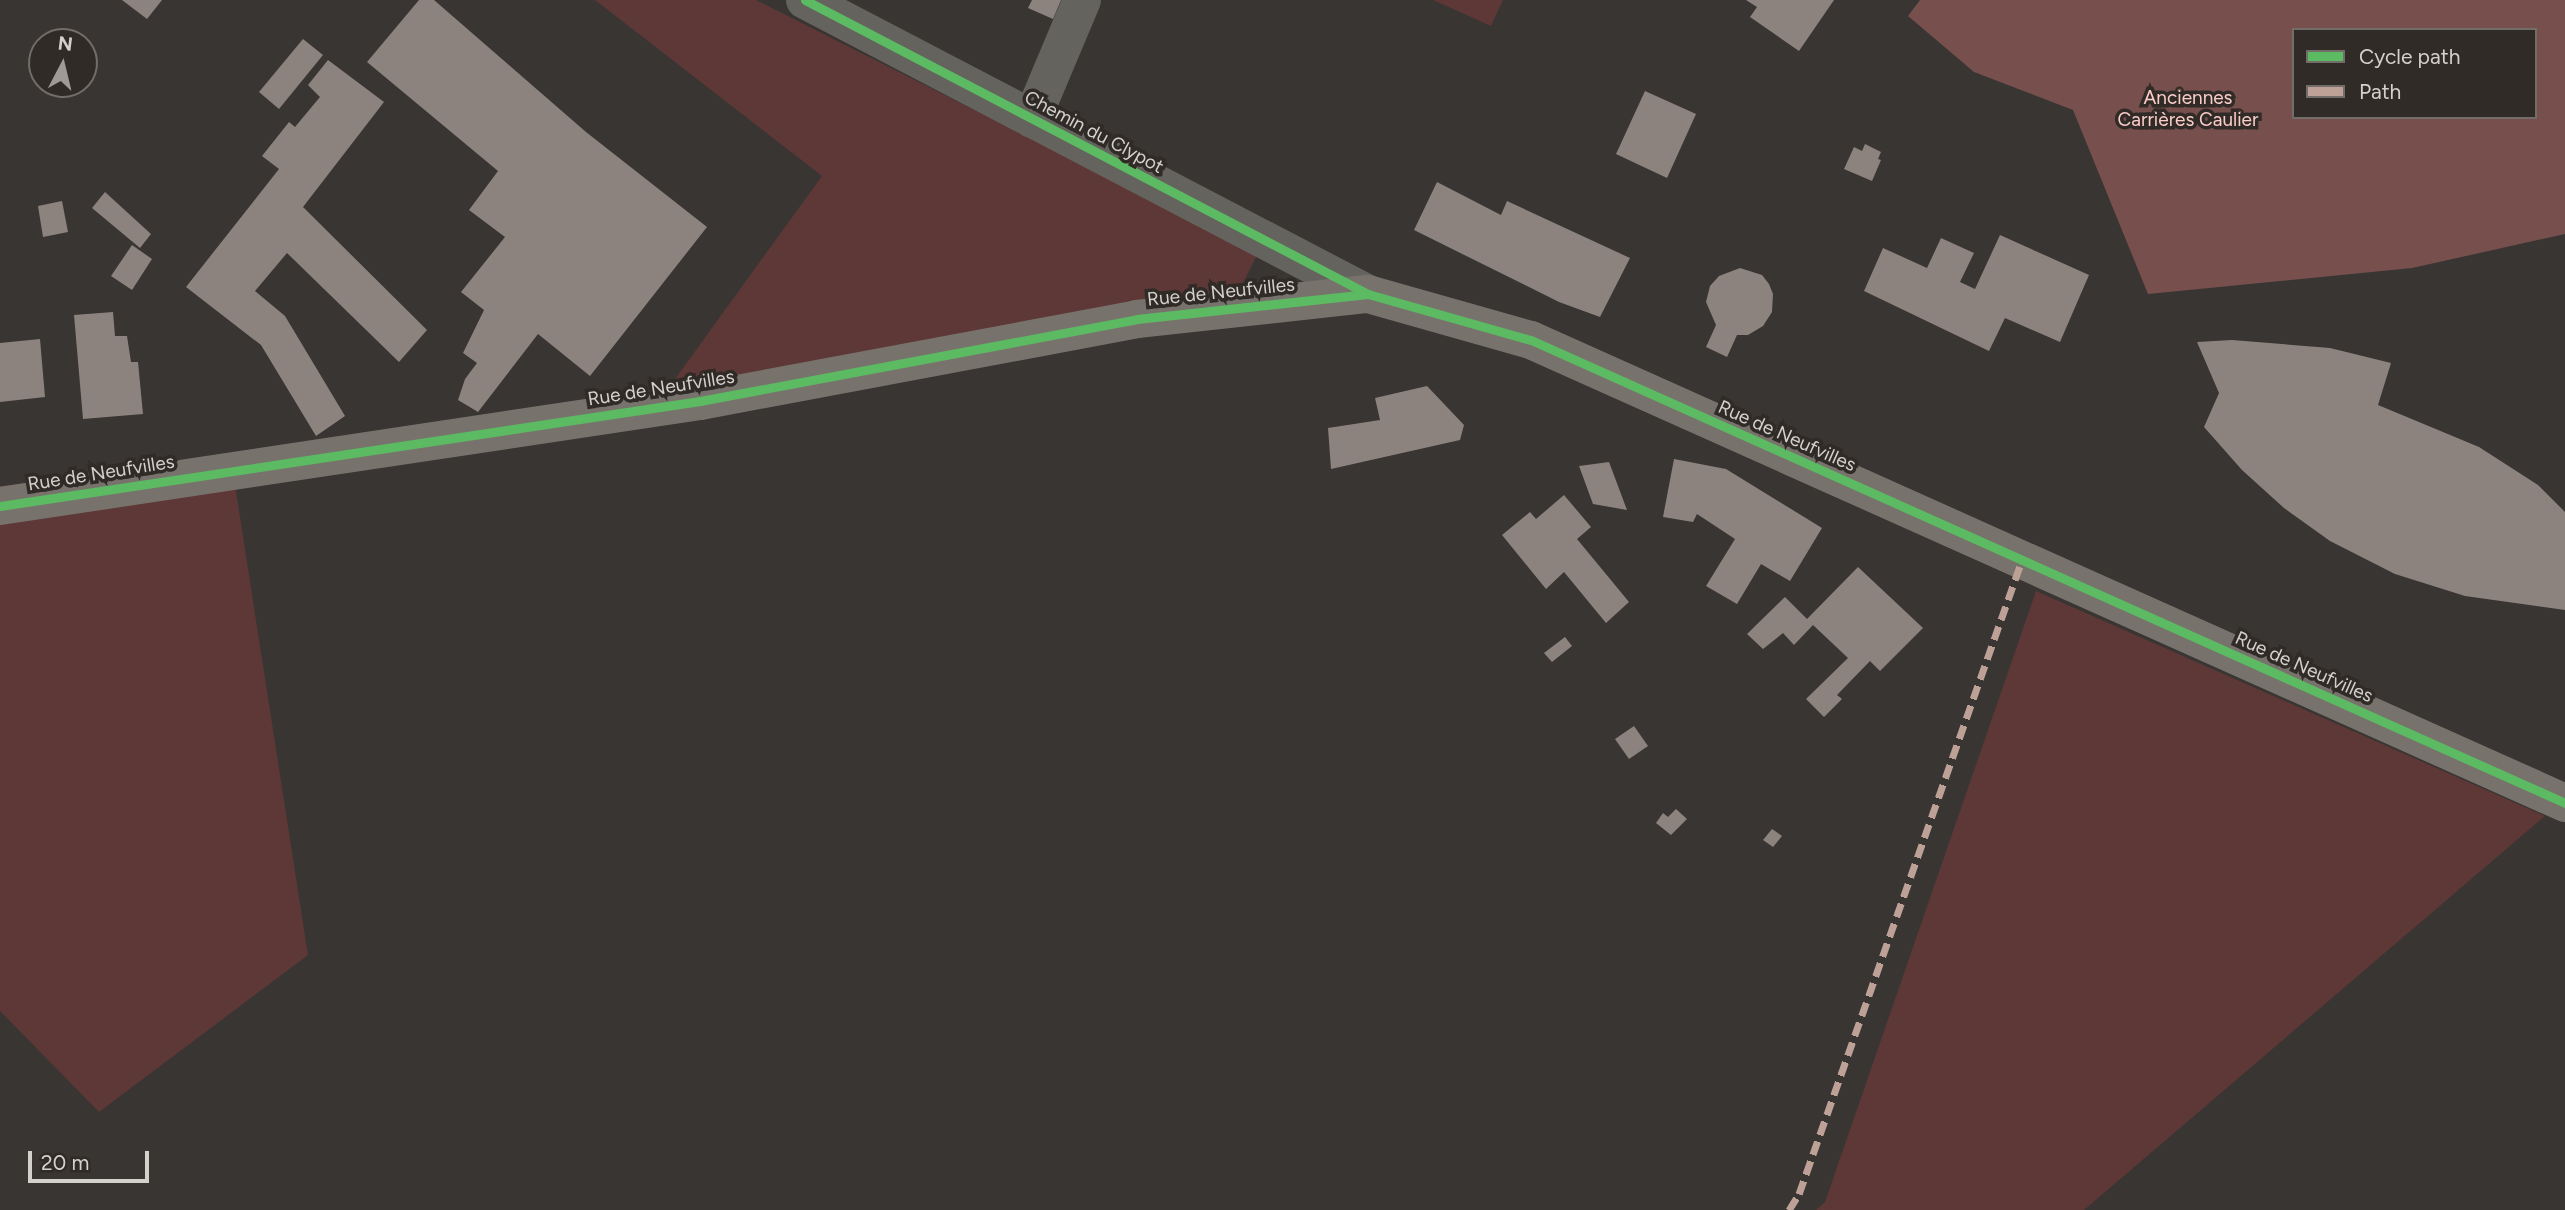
<!DOCTYPE html>
<html>
<head>
<meta charset="utf-8">
<style>
  body { margin:0 }
  #map { position:relative; width:2565px; height:1210px; overflow:hidden; background:#383533; font-family:Figtree,sans-serif }
  div>[style] { position:absolute }
  [style*='--x'] { left:calc(var(--x)*1px); top:calc(var(--y)*1px); width:calc(var(--w)*1px); rotate:calc(var(--a)*1deg) }
  .green>* { inset:0; background:#5d3836 }
  .forest>* { inset:0; background:#77504e }
  .building>* { inset:0; background:#8d837e }
  .minor>* { height:38px; margin:-19px; padding:0 19px; transform-origin:19px; border-radius:19px; background:#65635e }
  .major>* { height:38px; margin:-19px; padding:0 19px; transform-origin:19px; border-radius:19px; background:#77736c }
  .quiet>* { height:7px; margin-top:-3.5px; transform-origin:0; background:repeating-linear-gradient(90deg,#bda197 0 14px,transparent 0 21px) }
  .cycleway>* { height:9px; margin:-4.5px; padding:0 4.5px; transform-origin:4.5px; border-radius:4.5px; background:#5cba63 }
  span { translate:-50% -50%; white-space:nowrap; text-align:center; line-height:1.15; -webkit-text-stroke:7px #302b27; paint-order:stroke }
  .park-label { font-size:19px; color:#fccdc9 }
  .street-label { font-size:19px; color:#d4d1cd }
  .legend { position:absolute; left:2292px; top:28px; width:245px; height:91px; box-sizing:border-box; background:#302b27; border:2px solid #726d69; margin:0; padding:9px 12px; list-style:none; font-size:21px; color:#d4d1cd }
  .legend li { display:flex; align-items:center; gap:14px; height:35px }
  .legend b { width:35px; border:2px solid #726d69 }
  .north { position:absolute; left:28px; top:28px; width:70px; height:70px; box-sizing:border-box; background:#302b27; border:2px solid #726d69; border-radius:50%; rotate:7deg; font-size:19px; font-weight:700; line-height:28px; text-align:center; color:#d4d1cd }
  .north::after { content:''; display:block; margin:auto; width:24px; height:32px; background:#9d9a97; clip-path:polygon(50% 0,100% 100%,50% 72%,0 100%) }
  .scale { position:absolute; left:28px; top:1151px; width:121px; height:32px; box-sizing:border-box; border:4px solid #d4d1cd; border-top:0; padding-left:9px; font-size:21px; line-height:24px; white-space:nowrap; color:#d4d1cd; -webkit-text-stroke:5px #302b27; paint-order:stroke }
</style>
</head>
<body>
<div id="map">
  <div class="green">
    <div style="clip-path:polygon(595px 0,756px 0,1258px 253px,1238px 293px,662px 397px,822px 176px)"></div>
    <div style="clip-path:polygon(1433px 0,1503px 0,1491px 26px)"></div>
    <div style="clip-path:polygon(231px 459px,308px 955px,99px 1112px,0 1011px,0 486px)"></div>
    <div style="clip-path:polygon(2036px 591px,2545px 816px,2084px 1210px,1816px 1210px,1825px 1202px)"></div>
  </div>
  <div class="forest">
    <div style="clip-path:polygon(evenodd,1920px 0,2565px 0,2565px 234px,2412px 268px,2148px 294px,2073px 110px,1974px 72px,1908px 16px,1920px 0,2294px 30px,2535px 30px,2535px 117px,2294px 117px,2294px 30px)"></div>
  </div>
  <div class="building">
    <div style="clip-path:polygon(122px 0,162px 0,147px 19px)"></div>
    <div style="clip-path:polygon(419px 0,434px 0,586px 132px,707px 227px,590px 376px,538px 334px,478px 412px,458px 400px,465px 379px,477px 363px,463px 353px,484px 310px,461px 292px,505px 237px,469px 210px,498px 171px,367px 62px)"></div>
    <div style="clip-path:polygon(1032px 0,1061px 0,1053px 19px,1028px 8px)"></div>
    <div style="clip-path:polygon(1746px 0,1834px 0,1799px 51px,1750px 17px,1757px 7px)"></div>
    <div style="clip-path:polygon(303px 39px,323px 55px,279px 109px,259px 92px)"></div>
    <div style="clip-path:polygon(328px 60px,384px 102px,303px 207px,427px 330px,399px 362px,287px 253px,255px 291px,285px 316px,345px 416px,316px 436px,261px 345px,186px 287px,279px 169px,262px 156px,289px 122px,295px 127px,320px 97px,308px 85px)"></div>
    <div style="clip-path:polygon(1645px 91px,1696px 114px,1667px 178px,1616px 154px)"></div>
    <div style="clip-path:polygon(1865px 144px,1881px 152px,1878px 159px,1881px 160px,1872px 181px,1844px 169px,1854px 147px,1862px 151px)"></div>
    <div style="clip-path:polygon(1437px 182px,1501px 215px,1507px 201px,1630px 258px,1600px 317px,1559px 302px,1414px 230px)"></div>
    <div style="clip-path:polygon(105px 192px,151px 234px,140px 248px,92px 208px)"></div>
    <div style="clip-path:polygon(62px 201px,68px 232px,43px 237px,38px 206px)"></div>
    <div style="clip-path:polygon(2000px 235px,2089px 275px,2060px 342px,2005px 318px,1989px 351px,1864px 291px,1883px 248px,1927px 268px,1941px 238px,1974px 253px,1960px 282px,1975px 289px)"></div>
    <div style="clip-path:polygon(132px 245px,152px 259px,132px 290px,111px 276px)"></div>
    <div style="clip-path:polygon(1740px 268px,1762px 275px,1769px 284px,1773px 294px,1772px 312px,1763px 326px,1748px 335px,1737px 335px,1727px 357px,1706px 347px,1716px 325px,1706px 302px,1710px 286px,1719px 276px)"></div>
    <div style="clip-path:polygon(113px 312px,115px 336px,127px 336px,131px 362px,138px 362px,143px 414px,83px 419px,74px 315px)"></div>
    <div style="clip-path:polygon(40px 339px,45px 397px,0 402px,0 343px)"></div>
    <div style="clip-path:polygon(2232px 340px,2330px 348px,2391px 363px,2378px 405px,2479px 447px,2538px 485px,2565px 512px,2565px 610px,2465px 596px,2395px 574px,2330px 541px,2284px 508px,2242px 470px,2204px 427px,2219px 393px,2197px 342px)"></div>
    <div style="clip-path:polygon(1427px 386px,1464px 425px,1460px 440px,1331px 469px,1328px 428px,1380px 420px,1375px 398px)"></div>
    <div style="clip-path:polygon(1674px 459px,1726px 469px,1822px 528px,1790px 581px,1761px 564px,1737px 604px,1706px 586px,1735px 539px,1697px 514px,1693px 522px,1663px 517px)"></div>
    <div style="clip-path:polygon(1609px 462px,1627px 510px,1593px 504px,1579px 466px)"></div>
    <div style="clip-path:polygon(1564px 495px,1591px 527px,1577px 539px,1629px 602px,1606px 623px,1564px 572px,1546px 589px,1502px 535px,1530px 512px,1536px 519px)"></div>
    <div style="clip-path:polygon(1858px 567px,1923px 628px,1880px 671px,1870px 661px,1837px 695px,1842px 699px,1824px 717px,1806px 699px,1848px 658px,1813px 625px,1794px 645px,1783px 633px,1763px 649px,1747px 634px,1785px 597px,1807px 619px)"></div>
    <div style="clip-path:polygon(1565px 637px,1572px 646px,1552px 662px,1544px 653px)"></div>
    <div style="clip-path:polygon(1634px 726px,1648px 746px,1629px 759px,1615px 739px)"></div>
    <div style="clip-path:polygon(1676px 809px,1687px 819px,1671px 835px,1656px 823px,1663px 813px,1668px 817px)"></div>
    <div style="clip-path:polygon(1772px 829px,1782px 836px,1773px 847px,1763px 840px)"></div>
  </div>
  <div class="minor">
    <div style="--x:805;--y:0;--w:635;--a:27.57"></div>
    <div style="--x:1032;--y:119;--w:129;--a:-67.2"></div>
  </div>
  <div class="major">
    <div style="--x:0;--y:506;--w:708;--a:-8.53"></div>
    <div style="--x:700;--y:401;--w:445;--a:-10.6"></div>
    <div style="--x:1137;--y:319;--w:232;--a:-6.2"></div>
    <div style="--x:1368;--y:294;--w:169;--a:15.8"></div>
    <div style="--x:1531;--y:340;--w:1133;--a:24.12"></div>
  </div>
  <div class="quiet">
    <div style="--x:1789;--y:1210;--w:19;--a:-58"></div>
    <div style="--x:1799;--y:1194;--w:672;--a:-70.62"></div>
  </div>
  <div class="cycleway">
    <div style="--x:805;--y:0;--w:635;--a:27.57"></div>
    <div style="--x:0;--y:506;--w:708;--a:-8.53"></div>
    <div style="--x:700;--y:401;--w:445;--a:-10.6"></div>
    <div style="--x:1137;--y:319;--w:232;--a:-6.2"></div>
    <div style="--x:1368;--y:294;--w:169;--a:15.8"></div>
    <div style="--x:1531;--y:340;--w:1133;--a:24.12"></div>
  </div>
  <div class="park-label">
    <span style="left:2188px;top:109px">Anciennes<br>Carrières Caulier</span>
  </div>
  <div class="street-label">
    <span style="left:1094px;top:132px;rotate:28deg">Chemin du Clypot</span>
    <span style="left:1221px;top:292px;rotate:-6deg">Rue de Neufvilles</span>
    <span style="left:661px;top:388px;rotate:-9deg">Rue de Neufvilles</span>
    <span style="left:1787px;top:436px;rotate:24deg">Rue de Neufvilles</span>
    <span style="left:101px;top:473px;rotate:-9deg">Rue de Neufvilles</span>
    <span style="left:2304px;top:667px;rotate:24deg">Rue de Neufvilles</span>
  </div>
  <ul class="legend">
  <li><b style="height:9px;background:#5cba63"></b>Cycle path</li>
  <li><b style="height:9px;background:#bda197"></b>Path</li>
  </ul>
  <div class="north">N</div>
  <div class="scale">20 m</div>
</div>
</body>
</html>
